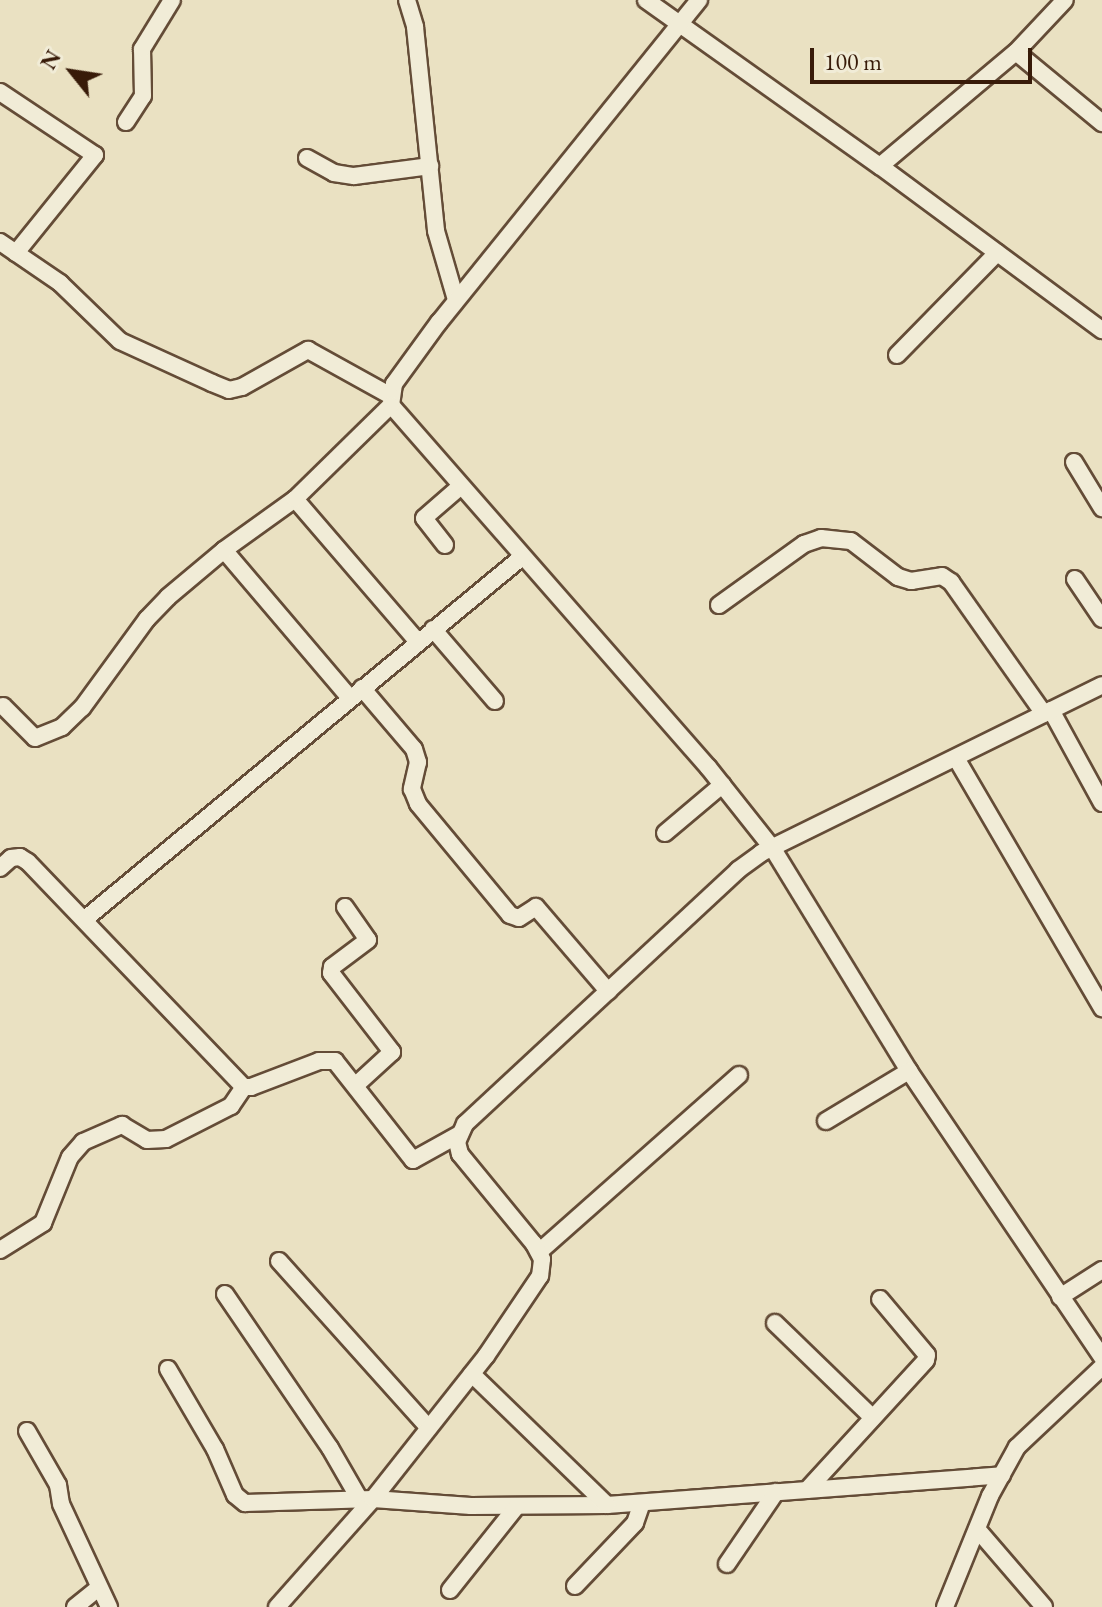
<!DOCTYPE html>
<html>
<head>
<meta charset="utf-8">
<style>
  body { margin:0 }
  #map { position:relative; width:1102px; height:1607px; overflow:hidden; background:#eae1c2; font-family:"EB Garamond",serif }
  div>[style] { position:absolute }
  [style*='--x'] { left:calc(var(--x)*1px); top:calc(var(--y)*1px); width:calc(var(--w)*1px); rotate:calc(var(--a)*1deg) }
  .roads { filter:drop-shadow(2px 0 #644c37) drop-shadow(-2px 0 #644c37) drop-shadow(0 2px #644c37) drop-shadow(0 -2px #644c37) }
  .minor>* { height:16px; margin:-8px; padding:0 8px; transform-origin:8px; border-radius:8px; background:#f1ecd7 }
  span { translate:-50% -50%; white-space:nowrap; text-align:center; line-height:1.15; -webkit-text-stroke:6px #f1ecd7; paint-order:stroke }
  .north { position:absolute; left:32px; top:32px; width:80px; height:80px; -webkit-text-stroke:6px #f1ecd7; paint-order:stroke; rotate:300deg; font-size:22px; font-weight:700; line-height:32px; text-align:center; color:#381b09 }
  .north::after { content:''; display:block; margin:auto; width:28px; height:36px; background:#381b09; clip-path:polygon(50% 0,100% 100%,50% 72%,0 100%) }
  .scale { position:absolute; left:810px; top:48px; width:222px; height:36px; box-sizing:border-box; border:4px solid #381b09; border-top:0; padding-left:10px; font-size:24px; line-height:28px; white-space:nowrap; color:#381b09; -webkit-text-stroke:6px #f1ecd7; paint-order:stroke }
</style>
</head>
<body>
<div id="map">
  <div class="roads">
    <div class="minor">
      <div style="--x:407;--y:0;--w:28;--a:73"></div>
      <div style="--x:415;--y:27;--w:205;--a:84.1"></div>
      <div style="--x:436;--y:231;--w:72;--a:73.8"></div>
      <div style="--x:646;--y:0;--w:287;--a:35.4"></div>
      <div style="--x:880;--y:166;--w:276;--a:36.5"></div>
      <div style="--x:699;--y:0;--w:414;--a:128.9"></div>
      <div style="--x:439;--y:322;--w:77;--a:126"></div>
      <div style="--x:394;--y:384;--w:21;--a:98"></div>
      <div style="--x:391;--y:405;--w:481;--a:48.8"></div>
      <div style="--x:708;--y:767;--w:105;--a:51.6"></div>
      <div style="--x:773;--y:849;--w:260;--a:58.5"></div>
      <div style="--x:909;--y:1071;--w:345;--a:56"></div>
      <div style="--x:1016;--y:52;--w:112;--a:39.5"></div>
      <div style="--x:0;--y:92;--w:114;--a:33.6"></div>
      <div style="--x:95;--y:155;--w:126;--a:128.9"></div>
      <div style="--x:126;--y:122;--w:31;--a:-57"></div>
      <div style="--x:143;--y:96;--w:47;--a:-91.2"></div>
      <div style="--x:142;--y:49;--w:57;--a:-58.5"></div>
      <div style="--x:307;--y:158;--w:31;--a:29"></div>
      <div style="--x:334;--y:173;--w:20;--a:9"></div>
      <div style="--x:354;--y:176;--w:77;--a:-7.5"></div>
      <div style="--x:880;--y:166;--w:177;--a:-40"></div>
      <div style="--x:1016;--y:52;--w:71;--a:-46.7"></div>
      <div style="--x:0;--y:242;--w:73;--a:34.3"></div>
      <div style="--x:60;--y:283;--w:83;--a:44"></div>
      <div style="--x:120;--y:341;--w:101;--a:24.5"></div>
      <div style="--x:212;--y:383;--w:18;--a:22"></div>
      <div style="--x:229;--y:390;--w:13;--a:-13"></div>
      <div style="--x:242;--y:387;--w:76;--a:-29.3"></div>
      <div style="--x:308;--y:350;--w:95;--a:29"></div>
      <div style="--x:897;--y:355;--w:143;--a:-45.6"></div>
      <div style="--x:1074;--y:462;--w:54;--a:58.7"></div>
      <div style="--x:295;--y:499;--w:187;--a:49.3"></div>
      <div style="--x:445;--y:545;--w:34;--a:-128"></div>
      <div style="--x:424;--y:518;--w:49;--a:-40.9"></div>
      <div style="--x:224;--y:550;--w:194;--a:49.6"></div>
      <div style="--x:1075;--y:579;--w:48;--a:56"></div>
      <div style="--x:719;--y:605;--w:105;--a:-35.7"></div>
      <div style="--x:804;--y:544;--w:18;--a:-19"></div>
      <div style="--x:821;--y:538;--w:30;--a:6"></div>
      <div style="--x:851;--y:541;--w:59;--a:37.5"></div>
      <div style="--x:898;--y:577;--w:14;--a:17"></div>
      <div style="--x:911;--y:581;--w:31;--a:-9"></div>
      <div style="--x:942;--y:576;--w:11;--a:34"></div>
      <div style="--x:951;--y:582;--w:161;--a:54.8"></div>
      <div style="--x:433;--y:629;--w:95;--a:49.3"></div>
      <div style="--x:362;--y:688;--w:80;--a:49.6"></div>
      <div style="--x:414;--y:749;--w:14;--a:73"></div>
      <div style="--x:418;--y:762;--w:28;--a:103"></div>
      <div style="--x:412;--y:789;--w:16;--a:68"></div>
      <div style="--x:418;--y:804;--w:144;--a:50.3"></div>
      <div style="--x:510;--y:915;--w:9;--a:18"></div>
      <div style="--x:519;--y:918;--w:20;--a:-33"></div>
      <div style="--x:536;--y:907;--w:111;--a:49.4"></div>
      <div style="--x:3;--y:706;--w:45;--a:45"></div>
      <div style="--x:35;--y:738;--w:29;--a:-22"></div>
      <div style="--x:62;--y:727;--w:28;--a:-44"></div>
      <div style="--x:82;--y:708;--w:110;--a:-53.9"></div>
      <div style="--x:147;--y:619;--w:30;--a:-46"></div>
      <div style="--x:168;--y:597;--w:73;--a:-40"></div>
      <div style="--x:224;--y:550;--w:87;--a:-35.7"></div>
      <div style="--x:295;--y:499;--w:134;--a:-44.4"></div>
      <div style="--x:1051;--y:710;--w:106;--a:61.3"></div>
      <div style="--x:956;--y:758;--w:290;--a:59.7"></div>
      <div style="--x:665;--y:833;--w:75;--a:-40.1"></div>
      <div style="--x:0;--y:868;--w:15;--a:-42"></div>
      <div style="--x:11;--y:858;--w:9;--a:-6"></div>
      <div style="--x:20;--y:857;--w:9;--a:32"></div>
      <div style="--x:28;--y:862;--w:312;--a:46.2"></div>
      <div style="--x:244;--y:1087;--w:7;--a:0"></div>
      <div style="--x:251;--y:1087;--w:73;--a:-20.9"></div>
      <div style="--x:319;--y:1061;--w:16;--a:0"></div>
      <div style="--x:335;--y:1061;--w:126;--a:51.8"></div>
      <div style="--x:413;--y:1160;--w:54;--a:-29"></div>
      <div style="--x:345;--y:907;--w:40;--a:55.1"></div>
      <div style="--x:368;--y:940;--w:45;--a:143.1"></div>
      <div style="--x:332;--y:967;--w:6;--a:99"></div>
      <div style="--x:331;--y:973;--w:100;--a:52.3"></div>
      <div style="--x:392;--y:1052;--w:49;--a:137.5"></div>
      <div style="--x:85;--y:919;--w:567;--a:-39.64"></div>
      <div style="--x:826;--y:1121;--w:97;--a:-31.1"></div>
      <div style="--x:0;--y:1250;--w:51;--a:-32.1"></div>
      <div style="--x:43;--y:1223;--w:71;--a:-67.8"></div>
      <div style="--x:70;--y:1157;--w:20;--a:-49"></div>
      <div style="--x:83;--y:1142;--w:43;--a:-23.6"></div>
      <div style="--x:122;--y:1125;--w:29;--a:31"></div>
      <div style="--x:147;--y:1140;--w:19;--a:-3"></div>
      <div style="--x:166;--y:1139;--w:73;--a:-26.9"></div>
      <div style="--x:231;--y:1106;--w:23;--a:-56"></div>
      <div style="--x:539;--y:1252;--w:267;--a:-41.5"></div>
      <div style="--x:279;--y:1261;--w:224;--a:48.1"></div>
      <div style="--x:225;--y:1294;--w:186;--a:55.7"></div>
      <div style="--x:330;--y:1448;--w:60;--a:60"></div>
      <div style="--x:1060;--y:1297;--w:50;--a:-32.7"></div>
      <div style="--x:775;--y:1323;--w:136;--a:44.1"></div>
      <div style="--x:168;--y:1369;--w:93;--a:59.6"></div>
      <div style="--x:215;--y:1449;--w:50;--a:66.5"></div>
      <div style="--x:235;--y:1495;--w:13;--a:39"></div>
      <div style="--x:245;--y:1503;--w:128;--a:-1.8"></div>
      <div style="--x:373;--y:1499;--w:98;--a:4.1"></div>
      <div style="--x:471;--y:1506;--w:136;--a:-0.4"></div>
      <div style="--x:607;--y:1505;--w:396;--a:-4.3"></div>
      <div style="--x:472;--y:1374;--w:188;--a:44.1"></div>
      <div style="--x:27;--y:1431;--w:62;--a:60.1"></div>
      <div style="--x:58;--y:1485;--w:19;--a:81"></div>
      <div style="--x:61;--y:1504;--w:114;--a:65"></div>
      <div style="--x:807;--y:1490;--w:176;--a:-47.5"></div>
      <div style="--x:926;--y:1360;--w:5;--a:-79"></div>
      <div style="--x:927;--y:1355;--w:73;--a:-130"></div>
      <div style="--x:977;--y:1529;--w:103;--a:49.3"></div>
      <div style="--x:727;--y:1564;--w:87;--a:-55.8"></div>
      <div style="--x:575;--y:1586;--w:87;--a:-46.4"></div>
      <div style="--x:635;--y:1523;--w:21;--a:-71"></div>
      <div style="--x:450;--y:1590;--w:107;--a:-51.4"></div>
      <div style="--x:75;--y:1607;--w:28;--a:-39"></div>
      <div style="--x:277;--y:1607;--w:144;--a:-48.4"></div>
      <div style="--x:373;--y:1499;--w:182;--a:-51.7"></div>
      <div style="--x:486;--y:1356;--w:97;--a:-56"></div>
      <div style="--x:540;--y:1276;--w:17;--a:-83"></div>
      <div style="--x:542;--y:1259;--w:17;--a:-118"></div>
      <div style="--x:534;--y:1244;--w:117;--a:-129.4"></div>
      <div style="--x:460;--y:1154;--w:12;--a:-104"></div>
      <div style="--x:457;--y:1142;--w:20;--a:-66"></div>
      <div style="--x:465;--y:1124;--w:373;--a:-42.9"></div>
      <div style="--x:738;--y:870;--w:29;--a:-36"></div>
      <div style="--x:761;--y:853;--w:380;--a:-26.2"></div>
      <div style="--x:945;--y:1607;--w:120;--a:-67.9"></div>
      <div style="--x:990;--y:1496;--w:56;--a:-61.1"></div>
      <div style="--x:1017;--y:1447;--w:117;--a:-43.3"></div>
    </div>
  </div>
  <div class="north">N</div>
  <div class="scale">100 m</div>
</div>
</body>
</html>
